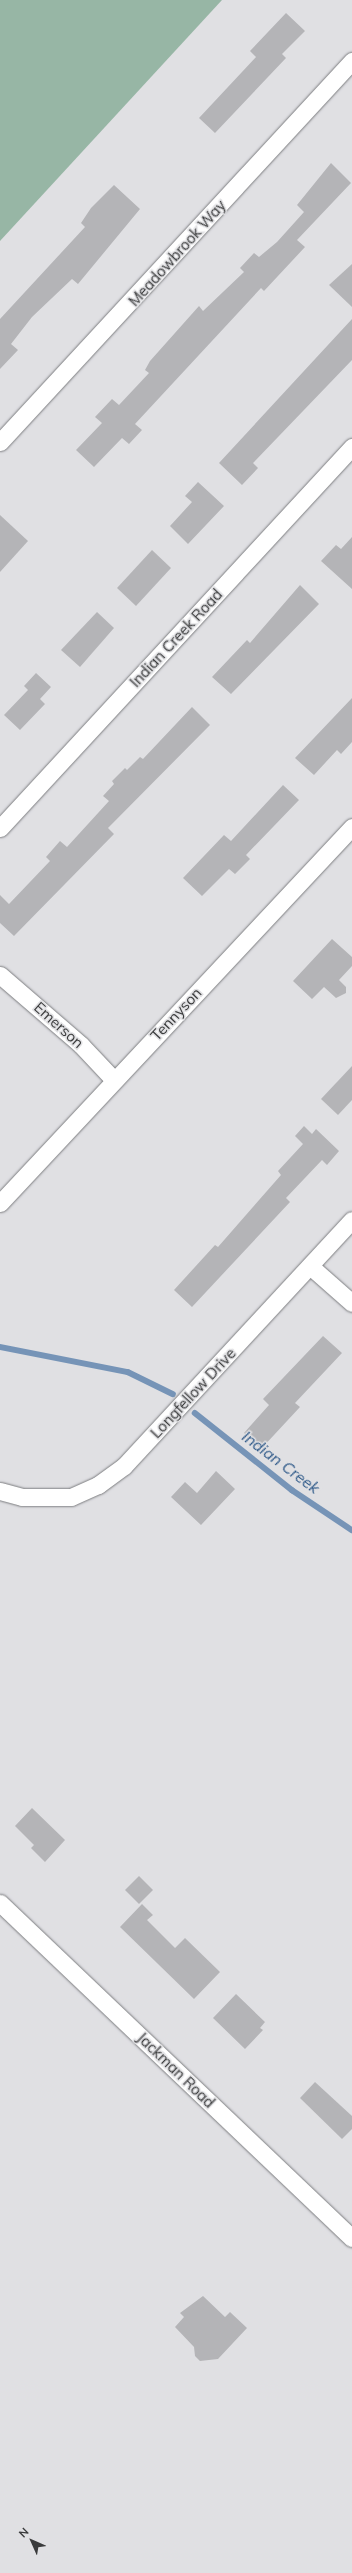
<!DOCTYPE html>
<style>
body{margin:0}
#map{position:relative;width:352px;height:2573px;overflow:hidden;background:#e0e0e3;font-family:Mulish,sans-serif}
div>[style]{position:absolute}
.green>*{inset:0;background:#97b6a5}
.stream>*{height:5.5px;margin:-2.75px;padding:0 2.75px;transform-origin:2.75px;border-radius:2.75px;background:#7694b7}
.building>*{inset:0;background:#b4b4b7}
.roads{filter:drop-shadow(0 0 1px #7c7d80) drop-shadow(0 0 1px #7c7d80)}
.minor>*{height:17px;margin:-8.5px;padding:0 8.5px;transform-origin:8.5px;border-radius:8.5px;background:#fff}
span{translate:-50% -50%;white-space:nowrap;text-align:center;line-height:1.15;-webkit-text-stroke:3px #e0e0e3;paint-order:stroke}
.street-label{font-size:15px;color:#3a3b3c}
.water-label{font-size:16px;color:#2d5888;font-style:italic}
.north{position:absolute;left:12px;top:2521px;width:40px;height:40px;-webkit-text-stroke:3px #e0e0e3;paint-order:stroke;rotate:315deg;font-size:11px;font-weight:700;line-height:16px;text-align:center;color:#3a3b3c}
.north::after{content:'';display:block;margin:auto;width:14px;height:18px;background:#3a3b3c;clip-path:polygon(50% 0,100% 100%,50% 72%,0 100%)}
</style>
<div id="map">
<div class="green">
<div style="clip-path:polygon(0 0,222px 0,0 241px)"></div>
</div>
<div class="stream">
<div style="left:0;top:1347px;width:130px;rotate:11.1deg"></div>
<div style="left:128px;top:1372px;width:50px;rotate:26.1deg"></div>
<div style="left:195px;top:1413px;width:124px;rotate:38.4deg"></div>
<div style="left:292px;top:1490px;width:72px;rotate:33.7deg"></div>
</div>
<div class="building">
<div style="clip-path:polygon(286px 13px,305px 31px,282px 54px,286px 58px,215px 133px,199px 118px,256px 57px,250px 51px)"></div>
<div style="clip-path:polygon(331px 163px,351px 183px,297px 240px,305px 247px,264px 291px,261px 288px,135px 424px,142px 430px,129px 444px,122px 438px,94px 467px,76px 450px,102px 423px,95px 417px,112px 399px,119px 405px,149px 373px,145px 370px,150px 361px,199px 306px,203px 311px,244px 272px,240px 268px,254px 253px,259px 257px,277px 242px,304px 212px,297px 205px)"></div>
<div style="clip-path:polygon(114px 185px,140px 209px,78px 284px,72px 279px,32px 317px,11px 344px,18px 350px,0 369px,0 319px,85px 227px,81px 223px,91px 208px)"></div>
<div style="clip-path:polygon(352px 264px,352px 307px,329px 285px)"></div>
<div style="clip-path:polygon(352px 319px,352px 360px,253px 463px,258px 468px,242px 485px,219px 463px)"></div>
<div style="clip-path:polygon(198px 482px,224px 506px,188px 544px,170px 526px,192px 502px,185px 496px)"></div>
<div style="clip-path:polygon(0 515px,28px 541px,0 572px)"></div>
<div style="clip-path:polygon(352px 537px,352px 589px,321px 561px,336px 545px,341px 549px)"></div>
<div style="clip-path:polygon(152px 550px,171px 568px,136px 606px,117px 588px)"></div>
<div style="clip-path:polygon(300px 585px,319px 604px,231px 694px,212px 677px,247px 640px,250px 643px)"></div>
<div style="clip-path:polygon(97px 612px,114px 628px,80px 667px,61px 650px)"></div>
<div style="clip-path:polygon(36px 673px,51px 687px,40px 699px,45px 704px,20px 730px,4px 715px,28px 690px,24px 686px)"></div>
<div style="clip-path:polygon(352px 698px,352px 742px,341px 754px,337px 750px,314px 775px,295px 758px)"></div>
<div style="clip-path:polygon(192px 707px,210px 725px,108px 828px,114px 834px,14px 936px,0 923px,0 895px,9px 904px,50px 861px,46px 857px,60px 841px,67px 847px,109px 801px,103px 796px,114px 784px,112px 781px,125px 768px,127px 770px,140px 757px,143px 759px)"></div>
<div style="clip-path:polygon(283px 785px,299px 800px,246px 855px,250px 859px,235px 874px,229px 869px,202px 896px,183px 878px,224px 835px,231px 841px)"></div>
<div style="clip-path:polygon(332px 939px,352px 957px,352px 966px,339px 980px,346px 987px,346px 993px,336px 998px,324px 987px,312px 999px,293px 981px)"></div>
<div style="clip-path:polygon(352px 1066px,352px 1100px,338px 1115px,321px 1099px)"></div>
<div style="clip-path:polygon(304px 1126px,312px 1134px,316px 1129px,339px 1151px,327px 1165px,322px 1160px,286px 1198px,290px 1202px,192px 1307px,174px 1290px,215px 1245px,218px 1247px,281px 1175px,278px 1171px,303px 1144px,295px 1136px)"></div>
<div style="clip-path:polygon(323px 1336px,342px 1353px,295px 1403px,300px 1407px,261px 1449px,244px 1433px,269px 1405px,263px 1399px)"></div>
<div style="clip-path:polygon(216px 1471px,235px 1489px,201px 1525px,171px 1497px,185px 1482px,197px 1493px)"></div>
<div style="clip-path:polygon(32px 1808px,65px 1840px,45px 1862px,31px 1848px,34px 1845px,15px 1826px)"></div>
<div style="clip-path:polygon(139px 1876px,153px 1890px,139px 1904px,125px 1890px)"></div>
<div style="clip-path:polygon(142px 1904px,153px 1915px,147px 1920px,175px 1948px,185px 1938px,220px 1972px,194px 1999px,120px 1927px)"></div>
<div style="clip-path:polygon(236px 1994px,265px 2022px,260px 2028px,263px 2030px,245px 2049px,213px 2018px)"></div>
<div style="clip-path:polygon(315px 2082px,352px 2116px,352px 2129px,342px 2139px,300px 2098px)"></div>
<div style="clip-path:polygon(203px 2296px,225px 2317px,230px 2312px,247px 2328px,218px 2359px,200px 2361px,195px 2356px,194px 2347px,175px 2327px,184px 2317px,180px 2313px)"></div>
</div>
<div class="roads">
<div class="minor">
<div style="left:0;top:442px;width:519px;rotate:-47.27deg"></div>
<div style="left:0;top:828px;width:519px;rotate:-47.27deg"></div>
<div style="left:0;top:975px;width:107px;rotate:40.8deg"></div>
<div style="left:81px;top:1045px;width:48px;rotate:46.7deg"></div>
<div style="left:0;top:1203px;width:515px;rotate:-46.89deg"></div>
<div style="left:310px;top:1266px;width:56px;rotate:41.4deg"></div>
<div style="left:0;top:1491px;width:23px;rotate:15deg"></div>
<div style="left:22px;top:1497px;width:49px"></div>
<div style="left:71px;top:1497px;width:30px;rotate:-24deg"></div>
<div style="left:98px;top:1485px;width:32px;rotate:-36deg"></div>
<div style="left:124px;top:1466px;width:335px;rotate:-47.2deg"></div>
<div style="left:0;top:1903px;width:486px;rotate:43.6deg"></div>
</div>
</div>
<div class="street-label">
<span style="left:177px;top:253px;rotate:-48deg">Meadowbrook Way</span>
<span style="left:176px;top:638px;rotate:-47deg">Indian Creek Road</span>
<span style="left:176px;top:1014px;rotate:-47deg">Tennyson</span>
<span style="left:59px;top:1025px;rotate:42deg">Emerson</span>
<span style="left:193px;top:1393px;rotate:-47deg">Longfellow Drive</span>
<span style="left:176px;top:2070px;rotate:44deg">Jackman Road</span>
</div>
<div class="water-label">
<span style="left:281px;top:1462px;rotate:37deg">Indian Creek</span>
</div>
<div class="north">N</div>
</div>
